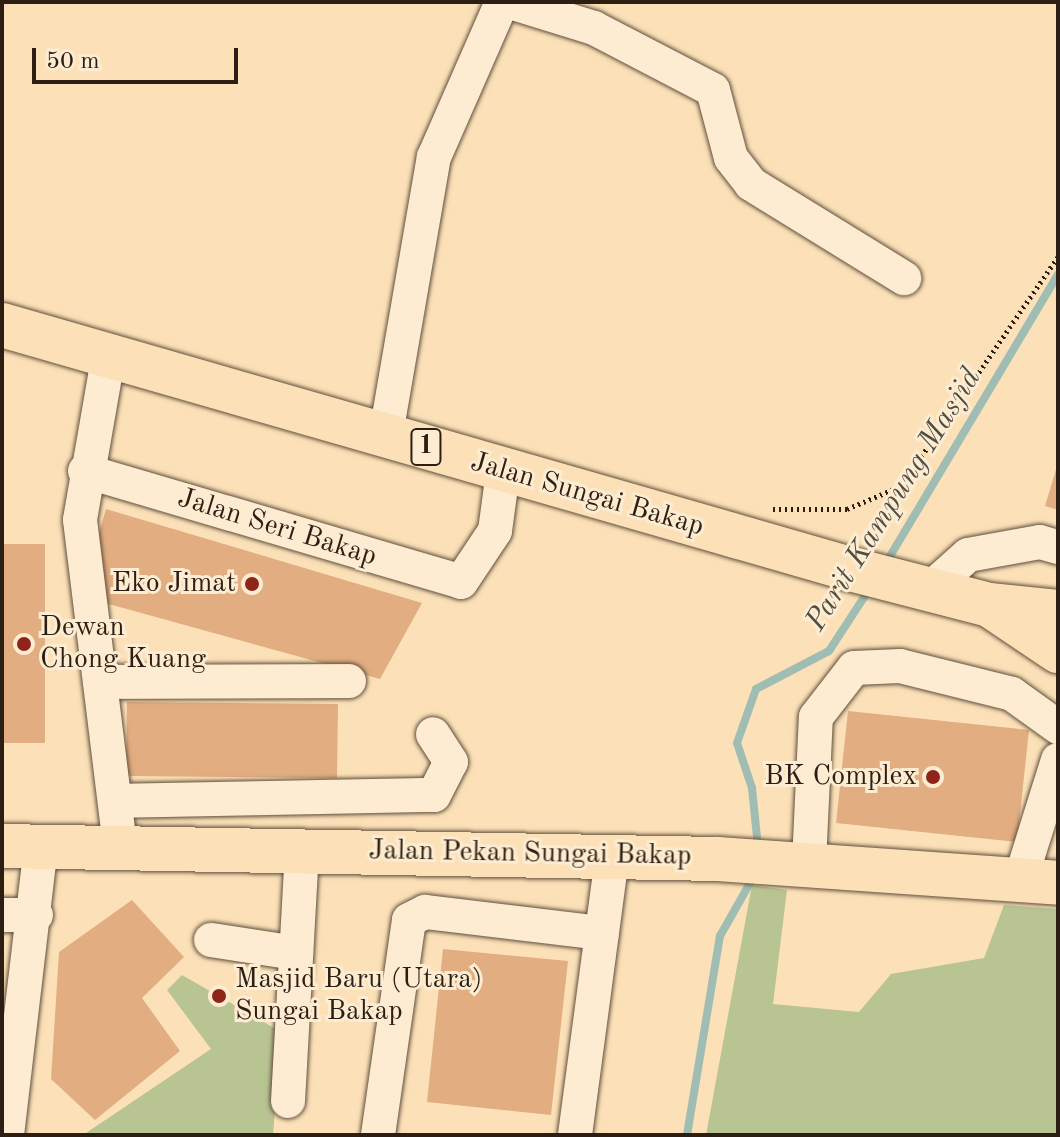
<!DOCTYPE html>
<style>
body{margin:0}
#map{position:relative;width:1060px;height:1137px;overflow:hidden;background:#fce1b8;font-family:"Old Standard TT",serif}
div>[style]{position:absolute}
.green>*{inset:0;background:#b9c493}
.stream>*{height:8px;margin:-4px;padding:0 4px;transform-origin:4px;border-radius:4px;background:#9fbdb2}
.building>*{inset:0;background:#e2ad81}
.path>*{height:5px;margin-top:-2.5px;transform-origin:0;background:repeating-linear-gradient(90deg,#2c1e12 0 2px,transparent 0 6px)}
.roads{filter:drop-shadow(0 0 2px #604f3c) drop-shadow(0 0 2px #604f3c)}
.minor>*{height:34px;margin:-17px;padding:0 17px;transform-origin:17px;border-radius:17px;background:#fdecd1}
.major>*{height:44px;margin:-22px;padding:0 22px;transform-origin:22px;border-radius:22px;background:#fce1b8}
.highway>*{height:44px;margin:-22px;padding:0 22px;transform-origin:22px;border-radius:22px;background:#fce1b8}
.dots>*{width:22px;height:22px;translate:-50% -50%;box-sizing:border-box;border:4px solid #fdecd1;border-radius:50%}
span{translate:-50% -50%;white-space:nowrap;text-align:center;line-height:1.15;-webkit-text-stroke:6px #fdecd1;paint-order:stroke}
.shield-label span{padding:2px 6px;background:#fdecd1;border:2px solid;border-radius:6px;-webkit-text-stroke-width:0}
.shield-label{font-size:26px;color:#2c1e12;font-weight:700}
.street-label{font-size:28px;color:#2c1e12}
.poi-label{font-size:28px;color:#2c1e12}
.right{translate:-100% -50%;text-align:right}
.left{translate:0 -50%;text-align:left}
.water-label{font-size:30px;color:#4e4e42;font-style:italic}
.frame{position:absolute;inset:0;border:4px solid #2c1e12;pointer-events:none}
.scale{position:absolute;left:32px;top:48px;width:206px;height:36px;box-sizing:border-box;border:4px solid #2c1e12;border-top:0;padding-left:10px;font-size:24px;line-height:28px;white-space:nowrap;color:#2c1e12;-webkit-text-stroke:6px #fdecd1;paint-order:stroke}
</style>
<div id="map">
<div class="green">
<div style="clip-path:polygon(752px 885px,787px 890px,773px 1004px,859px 1012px,891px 974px,984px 958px,1004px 905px,1058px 909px,1058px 1135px,706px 1135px)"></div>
<div style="clip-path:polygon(182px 975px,281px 1032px,273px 1135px,83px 1135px,211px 1049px,167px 990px)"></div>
</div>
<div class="stream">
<div style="left:886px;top:563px;width:336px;rotate:-59.2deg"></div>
<div style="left:758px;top:847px;width:59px;rotate:-95.8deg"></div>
<div style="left:752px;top:788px;width:47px;rotate:-108.4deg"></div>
<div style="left:737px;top:743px;width:57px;rotate:-70.6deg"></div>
<div style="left:756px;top:689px;width:82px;rotate:-27.5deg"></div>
<div style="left:829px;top:651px;width:75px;rotate:-56.9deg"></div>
<div style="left:687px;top:1135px;width:202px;rotate:-80.6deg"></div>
<div style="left:720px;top:936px;width:69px;rotate:-60.5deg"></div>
</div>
<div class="building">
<div style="clip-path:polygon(1057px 466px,1058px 466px,1058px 510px,1045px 506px)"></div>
<div style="clip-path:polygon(106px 509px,422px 603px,380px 679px,98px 601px,90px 564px)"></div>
<div style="clip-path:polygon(2px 544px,45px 544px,45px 743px,2px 743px)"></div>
<div style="clip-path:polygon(127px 702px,338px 704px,337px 778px,126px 776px)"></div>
<div style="clip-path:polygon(848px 711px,1029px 730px,1017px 842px,836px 823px)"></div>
<div style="clip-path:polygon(132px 900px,184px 957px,142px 998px,180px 1051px,95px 1120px,51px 1079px,59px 952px)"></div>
<div style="clip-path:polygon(443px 949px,568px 961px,551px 1115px,427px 1102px)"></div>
</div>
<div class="path">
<div style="left:773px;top:509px;width:74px"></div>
<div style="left:847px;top:509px;width:59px;rotate:-23.1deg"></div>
<div style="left:901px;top:486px;width:278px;rotate:-55.6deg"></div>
</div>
<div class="roads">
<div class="minor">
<div style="left:510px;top:2px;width:88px;rotate:17.2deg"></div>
<div style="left:594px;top:28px;width:134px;rotate:27.5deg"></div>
<div style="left:713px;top:90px;width:70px;rotate:75.2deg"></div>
<div style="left:731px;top:158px;width:33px;rotate:52deg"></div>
<div style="left:751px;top:184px;width:180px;rotate:31.6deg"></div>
<div style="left:108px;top:359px;width:163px;rotate:99.9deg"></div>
<div style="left:80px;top:520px;width:327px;rotate:83deg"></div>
<div style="left:386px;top:434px;width:281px;rotate:-80.2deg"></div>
<div style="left:434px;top:157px;width:169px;rotate:-66.3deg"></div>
<div style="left:85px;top:471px;width:392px;rotate:16.4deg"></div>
<div style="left:461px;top:582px;width:61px;rotate:-56.3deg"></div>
<div style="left:495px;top:531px;width:60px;rotate:-82.3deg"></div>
<div style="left:930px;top:589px;width:51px;rotate:-41.8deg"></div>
<div style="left:968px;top:555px;width:73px;rotate:-10.2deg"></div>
<div style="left:1040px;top:542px;width:19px;rotate:16deg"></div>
<div style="left:100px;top:682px;width:249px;rotate:-0.2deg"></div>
<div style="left:115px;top:801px;width:319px;rotate:-1.1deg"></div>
<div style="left:434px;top:795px;width:37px;rotate:-63deg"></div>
<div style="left:451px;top:762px;width:33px;rotate:-123deg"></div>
<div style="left:809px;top:863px;width:146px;rotate:-87.3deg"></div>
<div style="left:816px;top:717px;width:62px;rotate:-52.2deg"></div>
<div style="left:854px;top:668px;width:46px;rotate:-2.5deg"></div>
<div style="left:900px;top:666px;width:115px;rotate:14deg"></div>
<div style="left:1012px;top:694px;width:57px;rotate:35.7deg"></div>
<div style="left:1020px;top:881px;width:127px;rotate:-72.6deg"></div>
<div style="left:2px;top:915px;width:34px"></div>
<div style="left:211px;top:940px;width:86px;rotate:8.7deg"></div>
<div style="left:288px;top:1101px;width:252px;rotate:-86.8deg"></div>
<div style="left:7px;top:1135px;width:291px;rotate:-83.3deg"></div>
<div style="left:378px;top:1135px;width:217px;rotate:-81.8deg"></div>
<div style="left:409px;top:920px;width:18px;rotate:-27deg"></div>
<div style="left:425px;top:912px;width:178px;rotate:6.8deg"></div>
<div style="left:575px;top:1135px;width:281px;rotate:-82.4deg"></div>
</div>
<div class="major">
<div style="left:2px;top:846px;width:716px;rotate:1.04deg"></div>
<div style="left:718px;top:859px;width:341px;rotate:4deg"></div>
</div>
<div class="highway">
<div style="left:2px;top:325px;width:882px;rotate:16.05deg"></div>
<div style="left:850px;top:569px;width:144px;rotate:14.5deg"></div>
<div style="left:989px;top:605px;width:69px;rotate:5.8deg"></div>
<div style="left:991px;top:606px;width:81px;rotate:33.9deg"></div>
</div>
</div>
<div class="dots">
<div style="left:252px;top:584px;background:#8f2418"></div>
<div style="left:24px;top:644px;background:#8f2418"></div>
<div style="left:933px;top:777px;background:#8f2418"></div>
<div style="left:219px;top:996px;background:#8f2418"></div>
</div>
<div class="shield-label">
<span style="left:426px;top:447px">1</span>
</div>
<div class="street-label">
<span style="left:587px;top:495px;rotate:16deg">Jalan Sungai Bakap</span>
<span style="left:277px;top:528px;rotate:17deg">Jalan Seri Bakap</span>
<span style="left:530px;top:854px;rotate:1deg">Jalan Pekan Sungai Bakap</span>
</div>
<div class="poi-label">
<span class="right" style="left:236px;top:584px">Eko Jimat</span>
<span class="left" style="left:40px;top:644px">Dewan<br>Chong Kuang</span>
<span class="right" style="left:917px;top:777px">BK Complex</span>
<span class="left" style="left:235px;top:996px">Masjid Baru (Utara)<br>Sungai Bakap</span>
</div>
<div class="water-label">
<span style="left:894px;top:500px;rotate:-58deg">Parit Kampung Masjid</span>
</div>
<div class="frame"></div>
<div class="scale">50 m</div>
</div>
